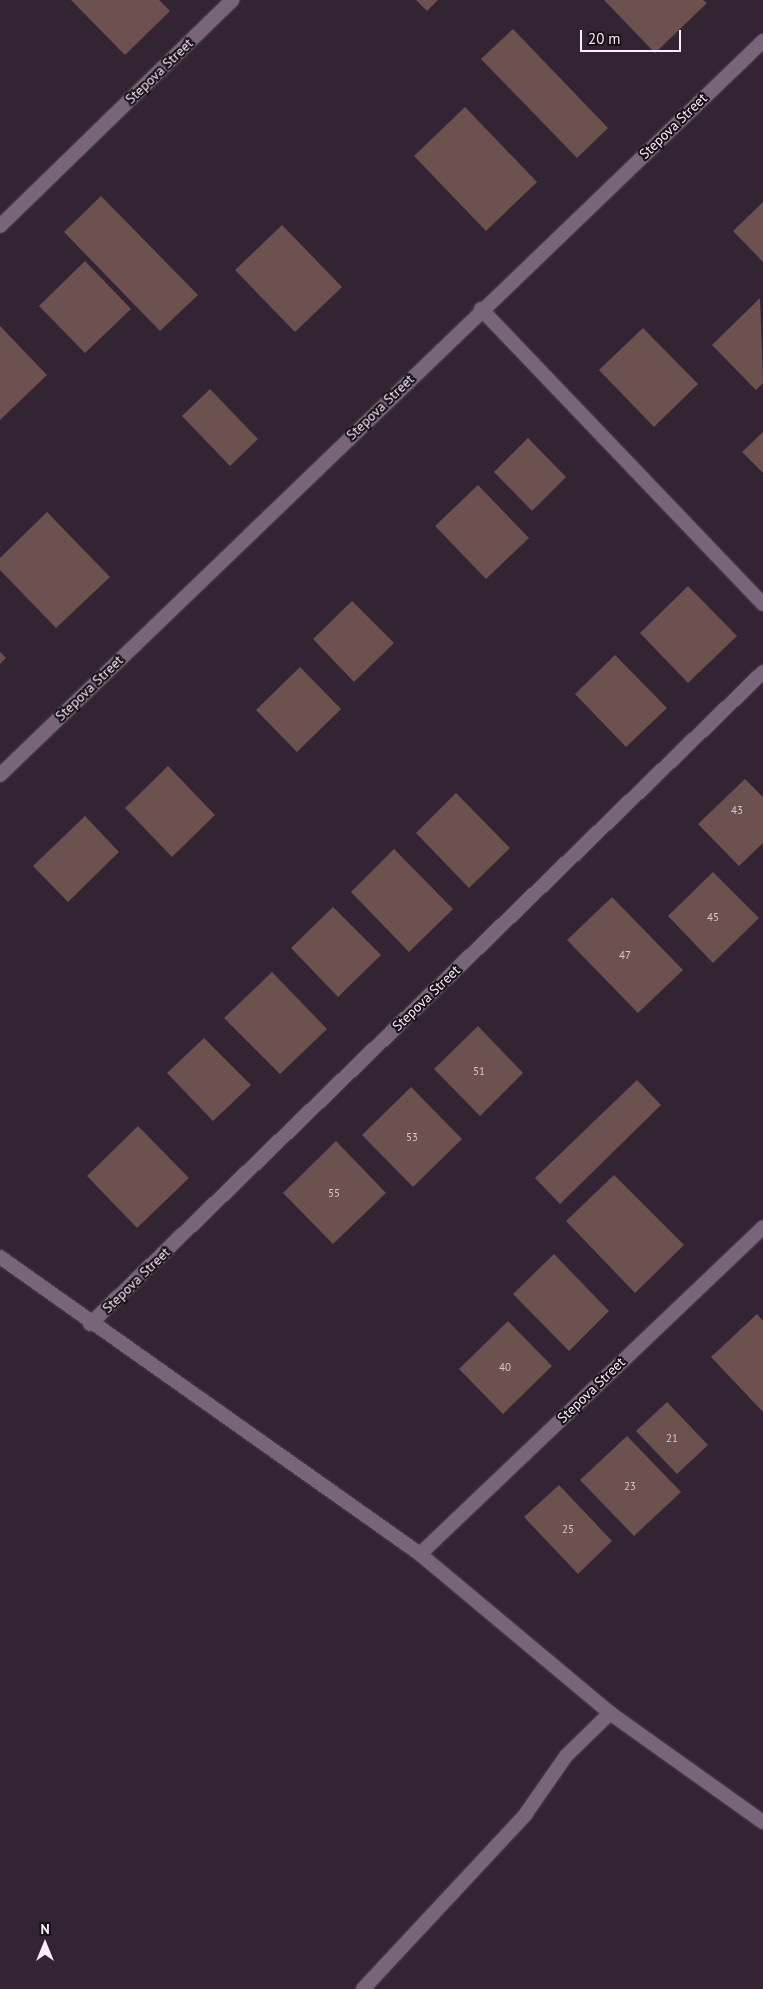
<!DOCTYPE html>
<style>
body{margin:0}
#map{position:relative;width:763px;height:1989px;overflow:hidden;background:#332434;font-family:"PT Sans",sans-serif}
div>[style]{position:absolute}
.building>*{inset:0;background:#6c514e}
.roads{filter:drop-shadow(0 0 1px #4f4350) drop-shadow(0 0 1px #4f4350)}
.service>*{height:14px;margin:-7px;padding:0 7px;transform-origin:7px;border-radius:7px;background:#786678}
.minor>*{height:14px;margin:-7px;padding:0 7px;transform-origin:7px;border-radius:7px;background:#786678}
span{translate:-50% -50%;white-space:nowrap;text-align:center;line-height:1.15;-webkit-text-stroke:4px #171017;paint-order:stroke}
.number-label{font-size:11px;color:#d5c6ce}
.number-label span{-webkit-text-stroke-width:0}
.street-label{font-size:14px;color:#f8edf8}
.north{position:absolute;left:20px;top:1919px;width:50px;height:50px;-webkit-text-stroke:4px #171017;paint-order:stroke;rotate:0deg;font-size:14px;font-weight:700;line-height:20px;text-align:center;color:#f8edf8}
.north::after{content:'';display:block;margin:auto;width:18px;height:22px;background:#f8edf8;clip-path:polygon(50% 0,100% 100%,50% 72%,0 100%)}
.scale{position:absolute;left:580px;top:30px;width:101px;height:22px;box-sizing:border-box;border:2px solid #f8edf8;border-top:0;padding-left:6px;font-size:15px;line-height:18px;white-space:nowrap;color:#f8edf8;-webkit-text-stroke:4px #171017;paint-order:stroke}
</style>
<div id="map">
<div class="building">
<div style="clip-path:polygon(71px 0,159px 0,170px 11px,125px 55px)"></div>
<div style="clip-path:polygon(416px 0,438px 0,427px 11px)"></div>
<div style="clip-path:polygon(604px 0,703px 0,707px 3px,655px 53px)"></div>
<div style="clip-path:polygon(513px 29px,608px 128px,577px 158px,481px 59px)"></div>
<div style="clip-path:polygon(465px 107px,537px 182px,486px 231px,414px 156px)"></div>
<div style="clip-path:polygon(101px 196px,198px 295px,160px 331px,64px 232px)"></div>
<div style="clip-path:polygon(763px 202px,763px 262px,733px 231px)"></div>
<div style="clip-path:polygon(282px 225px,342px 287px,295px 332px,235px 270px)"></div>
<div style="clip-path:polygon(85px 261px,131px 309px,85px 353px,39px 306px)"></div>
<div style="clip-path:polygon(760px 298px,763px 383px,756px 390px,712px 345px)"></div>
<div style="clip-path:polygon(0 326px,47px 375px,0 420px)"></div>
<div style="clip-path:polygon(643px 328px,698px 384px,654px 427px,599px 370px)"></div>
<div style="clip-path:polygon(210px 389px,258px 439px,230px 466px,182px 416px)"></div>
<div style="clip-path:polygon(763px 432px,763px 473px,742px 452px)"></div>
<div style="clip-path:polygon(528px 438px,566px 477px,532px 511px,494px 472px)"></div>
<div style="clip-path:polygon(478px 485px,529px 538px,486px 579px,435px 526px)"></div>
<div style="clip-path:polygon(47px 512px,110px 577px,56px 628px,0 570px,0 558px)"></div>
<div style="clip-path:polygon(688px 586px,737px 636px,688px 683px,640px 633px)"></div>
<div style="clip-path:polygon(352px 601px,394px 643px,354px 682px,313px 639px)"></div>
<div style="clip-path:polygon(0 652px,6px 658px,0 664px)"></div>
<div style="clip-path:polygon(615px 655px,667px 708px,626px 747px,575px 694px)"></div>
<div style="clip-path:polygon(300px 667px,341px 709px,297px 752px,256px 710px)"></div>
<div style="clip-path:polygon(168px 766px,215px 815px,172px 857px,125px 808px)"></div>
<div style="clip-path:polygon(745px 779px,763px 797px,763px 843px,739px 866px,698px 824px)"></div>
<div style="clip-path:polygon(456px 793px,510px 848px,469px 888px,416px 833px)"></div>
<div style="clip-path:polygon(85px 816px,119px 852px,68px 902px,33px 866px)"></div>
<div style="clip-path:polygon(394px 849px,453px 909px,409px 952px,351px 892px)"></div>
<div style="clip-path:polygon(713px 872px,759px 918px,713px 963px,668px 916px)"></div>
<div style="clip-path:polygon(612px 897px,683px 970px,638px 1013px,567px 940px)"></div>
<div style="clip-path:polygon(333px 907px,381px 955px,338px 997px,291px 948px)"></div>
<div style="clip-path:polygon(272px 972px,327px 1029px,280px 1074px,224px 1018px)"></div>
<div style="clip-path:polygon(478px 1026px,523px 1073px,480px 1116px,434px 1069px)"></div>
<div style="clip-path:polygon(204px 1038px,251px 1085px,213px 1121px,167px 1073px)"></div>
<div style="clip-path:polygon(637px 1080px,661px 1105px,560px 1204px,535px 1178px)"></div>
<div style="clip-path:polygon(411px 1087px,462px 1139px,413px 1187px,362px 1135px)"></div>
<div style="clip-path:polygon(138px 1126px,189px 1178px,137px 1228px,87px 1176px)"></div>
<div style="clip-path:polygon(336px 1141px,386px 1193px,333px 1244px,283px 1193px)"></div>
<div style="clip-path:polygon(614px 1175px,684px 1245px,635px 1293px,566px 1221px)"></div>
<div style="clip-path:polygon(554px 1254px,609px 1311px,569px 1351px,513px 1294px)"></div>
<div style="clip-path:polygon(757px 1314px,763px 1321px,763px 1412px,711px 1357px)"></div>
<div style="clip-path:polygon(508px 1321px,552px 1366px,503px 1414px,459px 1369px)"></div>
<div style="clip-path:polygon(667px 1402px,708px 1445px,677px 1474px,636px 1431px)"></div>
<div style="clip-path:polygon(627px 1436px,681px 1492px,634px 1536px,580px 1480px)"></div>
<div style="clip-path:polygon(559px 1485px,612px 1541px,578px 1574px,524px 1517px)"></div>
</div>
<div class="roads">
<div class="service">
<div style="left:481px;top:309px;width:408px;rotate:46.3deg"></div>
<div style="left:363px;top:1989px;width:238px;rotate:-47deg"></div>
<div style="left:525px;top:1815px;width:72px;rotate:-55.2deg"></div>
<div style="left:566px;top:1756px;width:62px;rotate:-44.3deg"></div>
</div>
<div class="minor">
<div style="left:0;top:226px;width:324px;rotate:-44.2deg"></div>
<div style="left:0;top:775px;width:1059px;rotate:-43.89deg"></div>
<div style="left:0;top:1257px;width:514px;rotate:35.27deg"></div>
<div style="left:420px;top:1554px;width:248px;rotate:39.9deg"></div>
<div style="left:610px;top:1713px;width:188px;rotate:35.5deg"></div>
<div style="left:90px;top:1324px;width:937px;rotate:-44.09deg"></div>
<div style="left:420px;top:1554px;width:474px;rotate:-43.6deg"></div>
</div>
</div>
<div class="number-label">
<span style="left:737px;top:810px">43</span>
<span style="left:713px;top:917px">45</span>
<span style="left:625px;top:955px">47</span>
<span style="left:479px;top:1071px">51</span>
<span style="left:412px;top:1137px">53</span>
<span style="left:334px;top:1193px">55</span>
<span style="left:505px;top:1367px">40</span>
<span style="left:672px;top:1438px">21</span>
<span style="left:630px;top:1486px">23</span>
<span style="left:568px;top:1529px">25</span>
</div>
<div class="street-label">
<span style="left:159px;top:71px;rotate:-44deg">Stepova Street</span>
<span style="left:673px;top:126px;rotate:-44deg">Stepova Street</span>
<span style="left:380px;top:407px;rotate:-44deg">Stepova Street</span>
<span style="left:89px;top:688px;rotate:-44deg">Stepova Street</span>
<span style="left:426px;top:998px;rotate:-44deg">Stepova Street</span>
<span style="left:136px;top:1280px;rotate:-44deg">Stepova Street</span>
<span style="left:591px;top:1390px;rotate:-44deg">Stepova Street</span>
</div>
<div class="north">N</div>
<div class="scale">20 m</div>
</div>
